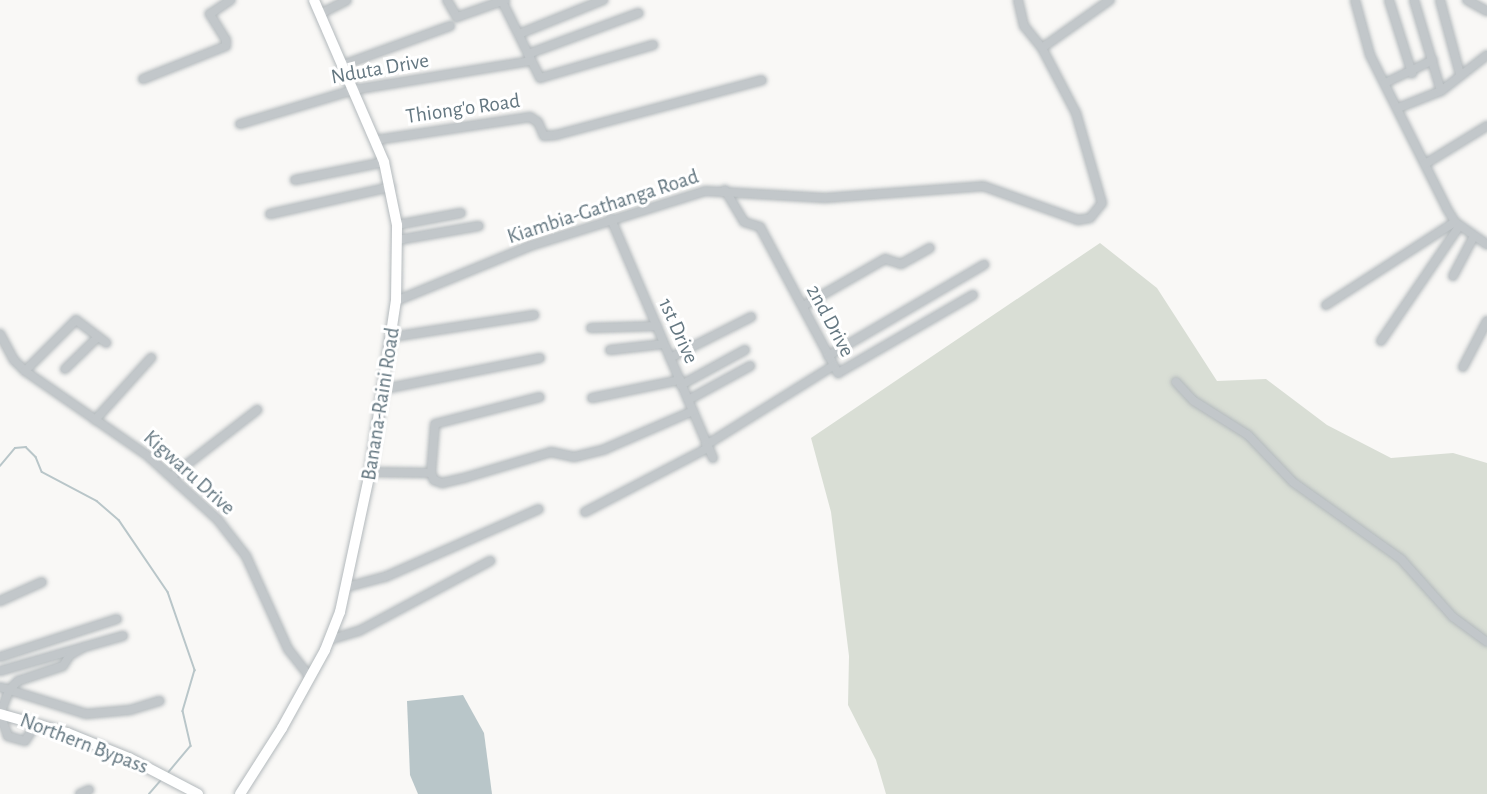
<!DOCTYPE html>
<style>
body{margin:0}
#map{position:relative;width:1487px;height:794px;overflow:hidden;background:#f9f8f6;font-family:"Alegreya Sans",sans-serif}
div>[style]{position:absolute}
.green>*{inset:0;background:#d9ded5}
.water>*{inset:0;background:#b9c6c9}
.stream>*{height:1.5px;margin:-0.75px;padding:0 0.75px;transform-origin:0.75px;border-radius:0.75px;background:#b9c6c9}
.roads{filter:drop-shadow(0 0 2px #b3b9bc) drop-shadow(0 0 2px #b3b9bc)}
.minor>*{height:8px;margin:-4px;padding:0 4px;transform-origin:4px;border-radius:4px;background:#c2c7ca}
.major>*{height:10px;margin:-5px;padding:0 5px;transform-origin:5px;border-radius:5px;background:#fff}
span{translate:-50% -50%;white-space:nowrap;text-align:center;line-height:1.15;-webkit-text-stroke:6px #fff;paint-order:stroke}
.street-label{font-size:21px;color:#647781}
</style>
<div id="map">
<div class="green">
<div style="clip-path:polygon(1100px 243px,1157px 288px,1217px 381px,1266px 379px,1327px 425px,1391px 458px,1453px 453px,1487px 463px,1487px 794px,886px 794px,876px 760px,848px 705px,849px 656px,831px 512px,811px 438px)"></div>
</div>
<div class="water">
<div style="clip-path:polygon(463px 695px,484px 733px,492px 794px,418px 794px,410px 775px,407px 701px)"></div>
</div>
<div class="stream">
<div style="left:0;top:466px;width:23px;rotate:-50deg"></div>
<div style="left:15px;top:448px;width:11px;rotate:-5deg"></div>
<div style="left:26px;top:447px;width:14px;rotate:45deg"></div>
<div style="left:36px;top:457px;width:16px;rotate:68deg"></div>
<div style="left:42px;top:472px;width:62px;rotate:27.8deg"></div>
<div style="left:97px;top:501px;width:29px;rotate:41deg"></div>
<div style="left:119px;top:520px;width:87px;rotate:55.8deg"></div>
<div style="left:168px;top:592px;width:83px;rotate:70.9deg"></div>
<div style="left:195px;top:670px;width:43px;rotate:106.3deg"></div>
<div style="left:183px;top:711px;width:36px;rotate:77deg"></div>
<div style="left:191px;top:746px;width:34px;rotate:130deg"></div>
<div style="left:149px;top:794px;width:18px;rotate:-49deg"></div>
</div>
<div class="roads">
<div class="minor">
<div style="left:447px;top:0;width:20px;rotate:60deg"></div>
<div style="left:457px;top:17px;width:51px;rotate:-19.5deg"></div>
<div style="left:1355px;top:0;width:57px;rotate:74.7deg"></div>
<div style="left:1370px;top:55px;width:172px;rotate:63.4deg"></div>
<div style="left:1447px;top:209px;width:15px;rotate:58deg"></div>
<div style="left:1455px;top:222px;width:39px;rotate:35deg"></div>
<div style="left:1389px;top:0;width:77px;rotate:72.5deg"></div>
<div style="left:1414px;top:0;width:95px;rotate:73.5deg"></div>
<div style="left:1440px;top:0;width:77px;rotate:74.9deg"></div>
<div style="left:1467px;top:0;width:23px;rotate:29deg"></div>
<div style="left:502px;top:1px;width:86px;rotate:63.7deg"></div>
<div style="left:540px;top:78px;width:118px;rotate:-16.3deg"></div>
<div style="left:320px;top:14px;width:30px;rotate:-27deg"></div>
<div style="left:519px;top:34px;width:91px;rotate:-22deg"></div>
<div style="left:1042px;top:48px;width:83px;rotate:-35.2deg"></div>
<div style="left:528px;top:54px;width:118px;rotate:-20.3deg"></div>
<div style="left:343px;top:65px;width:114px;rotate:-20deg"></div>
<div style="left:143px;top:79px;width:89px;rotate:-21.7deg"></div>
<div style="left:226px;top:46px;width:6px;rotate:-90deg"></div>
<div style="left:226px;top:40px;width:31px;rotate:-122deg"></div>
<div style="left:210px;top:14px;width:25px;rotate:-34deg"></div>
<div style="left:1385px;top:83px;width:53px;rotate:-25.6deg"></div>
<div style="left:1398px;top:108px;width:46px;rotate:-21.6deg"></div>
<div style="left:1441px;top:91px;width:58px;rotate:-38deg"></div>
<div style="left:240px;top:124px;width:118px;rotate:-16.7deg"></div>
<div style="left:353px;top:90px;width:179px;rotate:-9.3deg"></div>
<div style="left:376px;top:140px;width:156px;rotate:-8.5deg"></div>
<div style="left:530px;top:117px;width:9px;rotate:32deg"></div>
<div style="left:538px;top:122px;width:15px;rotate:67deg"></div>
<div style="left:544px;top:136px;width:12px;rotate:-5deg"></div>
<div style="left:556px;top:135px;width:213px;rotate:-14.9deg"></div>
<div style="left:1425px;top:164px;width:73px;rotate:-31.5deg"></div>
<div style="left:295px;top:180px;width:91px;rotate:-11.4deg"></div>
<div style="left:725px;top:190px;width:37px;rotate:59deg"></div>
<div style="left:744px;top:222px;width:17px;rotate:17deg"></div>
<div style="left:760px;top:227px;width:166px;rotate:61.9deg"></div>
<div style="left:838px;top:373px;width:156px;rotate:-30deg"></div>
<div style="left:270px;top:214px;width:124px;rotate:-12.6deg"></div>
<div style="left:611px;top:219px;width:260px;rotate:66.9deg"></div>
<div style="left:397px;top:225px;width:65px;rotate:-10.6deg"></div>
<div style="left:398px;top:240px;width:82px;rotate:-9.8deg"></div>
<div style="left:1453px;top:276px;width:45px;rotate:-62.3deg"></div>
<div style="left:396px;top:301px;width:145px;rotate:-22.3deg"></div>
<div style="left:530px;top:246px;width:183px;rotate:-17.4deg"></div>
<div style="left:705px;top:191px;width:120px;rotate:3.3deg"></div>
<div style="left:825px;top:198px;width:158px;rotate:-4.3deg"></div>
<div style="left:983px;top:186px;width:101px;rotate:19.7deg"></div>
<div style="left:1078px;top:220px;width:12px;rotate:-9deg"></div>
<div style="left:1090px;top:218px;width:19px;rotate:-51deg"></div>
<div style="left:1102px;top:203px;width:94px;rotate:-106.1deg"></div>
<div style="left:1076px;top:113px;width:73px;rotate:-117.6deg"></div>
<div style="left:1042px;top:48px;width:28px;rotate:-129deg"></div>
<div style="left:1024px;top:26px;width:27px;rotate:-103deg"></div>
<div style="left:1326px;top:305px;width:153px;rotate:-32.8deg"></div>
<div style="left:803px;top:306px;width:95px;rotate:-29.8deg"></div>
<div style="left:885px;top:259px;width:17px;rotate:17deg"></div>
<div style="left:901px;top:264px;width:33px;rotate:-29deg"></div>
<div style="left:591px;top:328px;width:66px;rotate:-1.7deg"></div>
<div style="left:0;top:334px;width:30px;rotate:62deg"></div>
<div style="left:14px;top:360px;width:16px;rotate:45deg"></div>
<div style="left:25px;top:371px;width:150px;rotate:34.6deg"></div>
<div style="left:148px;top:456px;width:95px;rotate:42.4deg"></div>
<div style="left:218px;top:520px;width:46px;rotate:52.1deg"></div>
<div style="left:246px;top:556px;width:102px;rotate:65.7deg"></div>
<div style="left:288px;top:649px;width:36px;rotate:52deg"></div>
<div style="left:392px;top:337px;width:144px;rotate:-8.8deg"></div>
<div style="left:1381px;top:341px;width:140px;rotate:-55.7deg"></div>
<div style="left:610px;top:350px;width:54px;rotate:-6.3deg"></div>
<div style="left:828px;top:356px;width:181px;rotate:-30.3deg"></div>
<div style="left:670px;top:358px;width:91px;rotate:-26.8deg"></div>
<div style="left:1463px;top:367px;width:52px;rotate:-62.4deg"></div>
<div style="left:65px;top:369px;width:46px;rotate:-44.1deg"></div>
<div style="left:25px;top:371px;width:72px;rotate:-45deg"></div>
<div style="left:76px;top:320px;width:38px;rotate:37deg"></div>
<div style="left:1176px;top:382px;width:26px;rotate:47deg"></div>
<div style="left:1194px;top:401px;width:64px;rotate:32.2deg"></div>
<div style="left:1248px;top:435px;width:65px;rotate:46.2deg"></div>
<div style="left:1293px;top:482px;width:133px;rotate:35.5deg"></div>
<div style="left:1401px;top:559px;width:78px;rotate:48.1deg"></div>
<div style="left:1453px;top:617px;width:42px;rotate:36.3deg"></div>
<div style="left:681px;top:385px;width:73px;rotate:-28.7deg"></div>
<div style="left:384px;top:389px;width:159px;rotate:-11.2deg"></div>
<div style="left:592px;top:398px;width:90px;rotate:-11.6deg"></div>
<div style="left:688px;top:400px;width:71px;rotate:-28.7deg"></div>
<div style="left:95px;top:420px;width:84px;rotate:-47.9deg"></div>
<div style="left:706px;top:445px;width:150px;rotate:-31.9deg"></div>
<div style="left:370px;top:472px;width:61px;rotate:0.9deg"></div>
<div style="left:431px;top:473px;width:8px;rotate:67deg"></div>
<div style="left:434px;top:480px;width:9px;rotate:21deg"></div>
<div style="left:442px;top:483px;width:23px;rotate:-13deg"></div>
<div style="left:464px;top:478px;width:91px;rotate:-16.6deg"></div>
<div style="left:551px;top:452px;width:24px;rotate:12deg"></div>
<div style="left:574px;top:457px;width:32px;rotate:-14deg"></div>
<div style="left:605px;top:449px;width:96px;rotate:-23.4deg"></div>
<div style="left:431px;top:473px;width:49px;rotate:-85.3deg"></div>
<div style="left:435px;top:424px;width:108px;rotate:-14.4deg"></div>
<div style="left:172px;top:476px;width:108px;rotate:-37.8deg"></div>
<div style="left:585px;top:512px;width:139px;rotate:-27.5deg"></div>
<div style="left:347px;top:587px;width:39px;rotate:-15deg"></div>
<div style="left:385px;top:577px;width:168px;rotate:-23.8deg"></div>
<div style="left:0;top:601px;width:46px;rotate:-24.3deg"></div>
<div style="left:329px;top:640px;width:31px;rotate:-17deg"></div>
<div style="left:359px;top:631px;width:149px;rotate:-28.1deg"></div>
<div style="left:0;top:657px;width:123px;rotate:-18deg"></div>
<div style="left:0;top:671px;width:128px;rotate:-15.9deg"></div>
<div style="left:0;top:687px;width:90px;rotate:17.4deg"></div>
<div style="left:86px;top:714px;width:44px;rotate:-5.2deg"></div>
<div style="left:130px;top:710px;width:31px;rotate:-17deg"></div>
<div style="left:36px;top:724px;width:20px;rotate:123deg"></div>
<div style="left:25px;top:741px;width:18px;rotate:-164deg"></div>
<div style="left:8px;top:736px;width:23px;rotate:-110deg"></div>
<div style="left:0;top:714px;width:26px;rotate:-69deg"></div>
<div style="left:9px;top:690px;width:13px;rotate:-45deg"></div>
<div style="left:18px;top:681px;width:47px;rotate:-18.4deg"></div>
<div style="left:63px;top:666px;width:13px;rotate:-58deg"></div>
<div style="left:70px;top:655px;width:16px;rotate:-30deg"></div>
<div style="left:80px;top:794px;width:10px;rotate:-24deg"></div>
</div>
<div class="major">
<div style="left:0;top:714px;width:70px;rotate:15.8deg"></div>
<div style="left:67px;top:733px;width:67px;rotate:22deg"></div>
<div style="left:129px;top:758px;width:78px;rotate:27.6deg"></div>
<div style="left:240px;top:794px;width:78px;rotate:-57.5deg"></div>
<div style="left:282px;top:728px;width:89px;rotate:-61.1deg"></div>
<div style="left:325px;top:650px;width:41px;rotate:-68.5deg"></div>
<div style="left:340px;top:612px;width:143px;rotate:-77.9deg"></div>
<div style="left:370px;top:472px;width:173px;rotate:-81.4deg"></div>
<div style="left:396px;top:301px;width:76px;rotate:-89.2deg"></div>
<div style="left:397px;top:225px;width:64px;rotate:-101.7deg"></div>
<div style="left:384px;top:162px;width:176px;rotate:-113.4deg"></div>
</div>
</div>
<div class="street-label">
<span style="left:380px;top:69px;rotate:-10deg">Nduta Drive</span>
<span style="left:463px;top:109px;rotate:-8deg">Thiong'o Road</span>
<span style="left:603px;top:207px;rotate:-18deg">Kiambia-Gathanga Road</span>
<span style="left:830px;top:321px;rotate:62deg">2nd Drive</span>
<span style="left:678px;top:331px;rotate:66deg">1st Drive</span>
<span style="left:381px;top:404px;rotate:-81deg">Banana-Raini Road</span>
<span style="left:189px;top:473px;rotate:42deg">Kigwaru Drive</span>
<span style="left:84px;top:744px;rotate:21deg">Northern Bypass</span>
</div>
</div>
